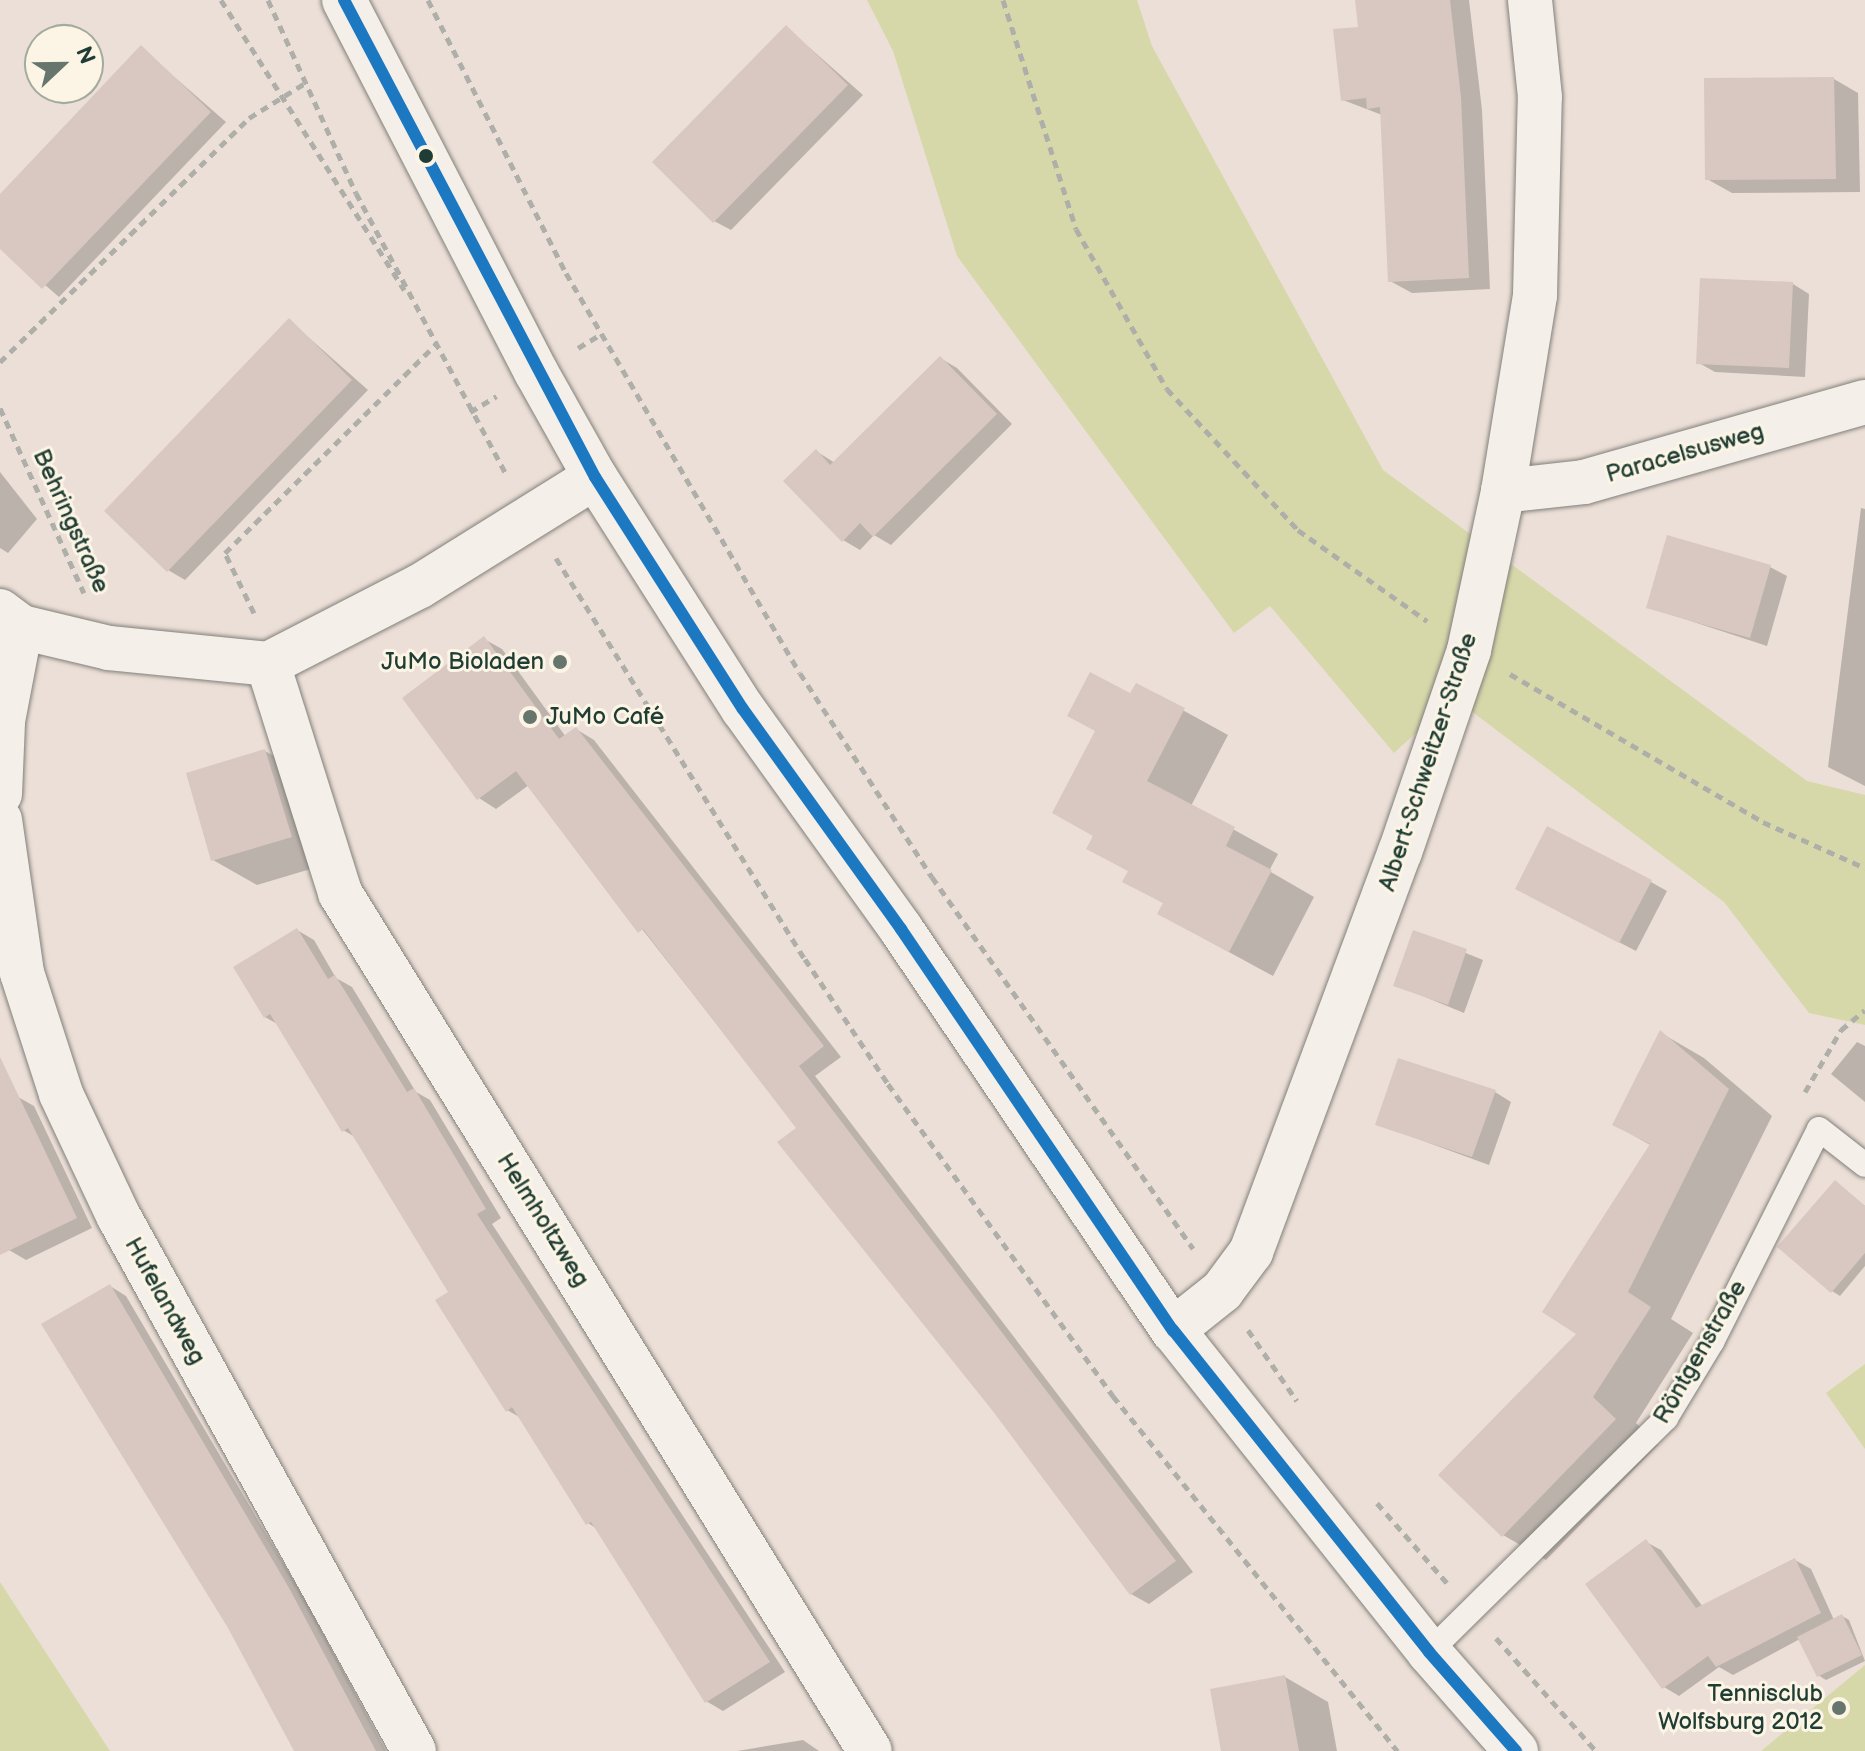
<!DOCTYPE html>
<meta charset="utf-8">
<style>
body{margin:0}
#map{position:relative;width:1865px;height:1751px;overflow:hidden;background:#ecdfd7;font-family:"Balsamiq Sans",sans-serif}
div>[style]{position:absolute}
.green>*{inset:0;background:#d7d8aa}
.shadow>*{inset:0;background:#0003}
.building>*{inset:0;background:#d9c8c2}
.path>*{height:5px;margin-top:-2.5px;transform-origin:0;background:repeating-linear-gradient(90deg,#afafaa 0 8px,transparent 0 14px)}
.roads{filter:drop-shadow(0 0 2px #81807b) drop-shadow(0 0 2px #81807b)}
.service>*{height:24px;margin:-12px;padding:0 12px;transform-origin:12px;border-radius:12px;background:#f4efe9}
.minor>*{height:44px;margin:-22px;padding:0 22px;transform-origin:22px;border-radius:22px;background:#f4efe9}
.tertiary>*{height:44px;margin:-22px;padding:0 22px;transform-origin:22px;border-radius:22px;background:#f4efe9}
.bus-1>*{height:12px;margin:-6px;padding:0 6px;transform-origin:6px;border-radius:6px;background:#1c78c0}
.dots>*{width:22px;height:22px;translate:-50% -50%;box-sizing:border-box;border:4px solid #fcf5e5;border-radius:50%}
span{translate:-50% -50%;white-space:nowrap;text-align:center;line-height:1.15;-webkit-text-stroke:6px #fcf5e5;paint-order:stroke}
.street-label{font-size:24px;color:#1f3d34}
.poi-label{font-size:24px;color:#1f3d34}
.right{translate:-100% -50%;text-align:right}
.left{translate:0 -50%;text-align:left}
.north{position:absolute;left:24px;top:24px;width:80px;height:80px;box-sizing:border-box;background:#fcf5e5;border:2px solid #a4ab9e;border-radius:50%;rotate:68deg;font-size:22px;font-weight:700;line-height:32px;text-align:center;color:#1f3d34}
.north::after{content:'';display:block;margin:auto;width:28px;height:36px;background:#67766d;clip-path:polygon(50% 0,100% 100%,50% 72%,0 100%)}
</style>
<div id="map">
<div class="green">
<div style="clip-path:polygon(867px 0,1137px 0,1152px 46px,1383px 470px,1807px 781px,1865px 795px,1865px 1025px,1809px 1013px,1724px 902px,1454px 698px,1394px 753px,1270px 606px,1234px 633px,957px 256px,893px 51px)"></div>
<div style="clip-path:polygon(1865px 1364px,1865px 1449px,1826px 1393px)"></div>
<div style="clip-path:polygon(0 1582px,110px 1751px,0 1751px)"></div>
<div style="clip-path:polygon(1865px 1665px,1865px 1751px,1761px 1751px)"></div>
</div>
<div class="shadow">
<div style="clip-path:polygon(1357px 0,1469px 0,1482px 110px,1490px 289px,1412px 293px,1390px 281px,1382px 115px,1343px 100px,1360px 29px)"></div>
<div style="clip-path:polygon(786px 27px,863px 95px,731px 230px,714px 221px)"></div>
<div style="clip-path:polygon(141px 48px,226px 122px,59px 297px,0 246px,0 197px)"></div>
<div style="clip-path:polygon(1834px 79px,1858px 93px,1860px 192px,1732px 193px,1707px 179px)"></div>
<div style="clip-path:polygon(1793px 284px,1809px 294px,1805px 377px,1715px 372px,1699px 363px)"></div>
<div style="clip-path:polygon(290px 321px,368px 390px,185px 580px,168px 570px)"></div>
<div style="clip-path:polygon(940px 358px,957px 368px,1012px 424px,891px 545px,874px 535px,860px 550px,843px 540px,816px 451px,835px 463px)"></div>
<div style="clip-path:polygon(0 472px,37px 519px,8px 553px,0 548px)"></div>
<div style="clip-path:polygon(1861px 508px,1865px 509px,1865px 786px,1828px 767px)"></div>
<div style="clip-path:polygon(1770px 567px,1787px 576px,1767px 646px,1648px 607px)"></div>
<div style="clip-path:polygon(484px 639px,502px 649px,566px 737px,576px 729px,594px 740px,841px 1057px,815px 1076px,1193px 1572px,1149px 1604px,1131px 1594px,799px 1129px,529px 785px,496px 809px,479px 798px)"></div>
<div style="clip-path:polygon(1137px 685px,1228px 735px,1191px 806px,1278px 854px,1269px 871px,1314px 897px,1273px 976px,1203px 938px,1165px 904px,1125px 881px,1130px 872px,1089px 849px)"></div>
<div style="clip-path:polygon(265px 751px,309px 776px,334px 862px,257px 885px,213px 860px)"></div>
<div style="clip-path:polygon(1651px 882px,1667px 891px,1636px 951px,1534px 898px)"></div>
<div style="clip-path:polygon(297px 930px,314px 940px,336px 978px,352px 987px,416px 1092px,430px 1100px,501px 1218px,492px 1224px,785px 1672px,723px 1711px,706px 1701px,599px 1530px,588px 1523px,521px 1418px,507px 1410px,450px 1293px,357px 1138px,343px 1130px,279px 1025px,265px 1017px)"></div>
<div style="clip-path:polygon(1414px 932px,1483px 960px,1464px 1013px,1396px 985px)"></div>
<div style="clip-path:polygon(1661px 1033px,1704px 1058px,1772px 1116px,1671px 1319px,1693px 1333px,1636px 1423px,1658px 1445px,1546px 1560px,1503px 1535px,1652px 1146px,1615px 1125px)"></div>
<div style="clip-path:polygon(1857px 1042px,1865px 1046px,1865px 1102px,1831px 1074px)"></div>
<div style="clip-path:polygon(1495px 1092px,1511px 1102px,1489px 1165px,1377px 1124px)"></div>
<div style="clip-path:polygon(18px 1097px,34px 1106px,92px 1228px,26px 1260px,9px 1250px,0 1231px,0 1105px)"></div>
<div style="clip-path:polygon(1835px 1182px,1865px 1206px,1865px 1266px,1840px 1296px,1832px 1291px)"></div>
<div style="clip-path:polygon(110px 1286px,126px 1296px,305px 1600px,386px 1751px,296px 1751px,230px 1627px)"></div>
<div style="clip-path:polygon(1646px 1542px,1661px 1550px,1703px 1607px,1795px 1560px,1811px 1569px,1834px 1620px,1842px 1616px,1849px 1620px,1865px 1661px,1826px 1680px,1818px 1675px,1800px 1639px,1733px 1675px,1719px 1667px,1679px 1696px,1664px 1687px)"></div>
<div style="clip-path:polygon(1285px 1677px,1328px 1702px,1337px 1751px,1223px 1751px)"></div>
<div style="clip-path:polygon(803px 1740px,819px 1751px,737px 1751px)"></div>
</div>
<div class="building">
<div style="clip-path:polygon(1355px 0,1450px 0,1461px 97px,1469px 278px,1388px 282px,1380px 107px,1367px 109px,1366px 98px,1341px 101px,1333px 29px,1358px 27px)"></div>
<div style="clip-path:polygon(786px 25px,848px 85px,713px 223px,652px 162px)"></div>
<div style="clip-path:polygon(141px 45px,211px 112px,42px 289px,0 249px,0 194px)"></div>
<div style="clip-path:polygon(1834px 77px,1836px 179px,1705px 180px,1704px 78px)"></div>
<div style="clip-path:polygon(1700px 278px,1793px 282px,1789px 368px,1696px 364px)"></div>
<div style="clip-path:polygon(289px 318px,352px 380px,167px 572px,104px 511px)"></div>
<div style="clip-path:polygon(940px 356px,997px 414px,873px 537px,860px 523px,842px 542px,783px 481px,816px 449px,830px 465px)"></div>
<div style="clip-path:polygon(1667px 535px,1771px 565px,1750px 638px,1646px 608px)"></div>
<div style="clip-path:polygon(484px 636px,559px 739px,576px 727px,824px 1046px,799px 1066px,1176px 1561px,1130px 1595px,992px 1410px,777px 1142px,796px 1128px,643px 929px,638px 933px,516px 771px,477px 800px,402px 698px)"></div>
<div style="clip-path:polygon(1090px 672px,1130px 693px,1136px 683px,1185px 708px,1147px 781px,1235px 827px,1226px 846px,1272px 870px,1229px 952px,1157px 914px,1163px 903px,1122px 882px,1128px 871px,1086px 849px,1093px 836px,1052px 813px,1095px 731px,1067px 716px)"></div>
<div style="clip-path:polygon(265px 749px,292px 837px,211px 861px,186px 773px)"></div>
<div style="clip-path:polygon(1547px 826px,1652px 880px,1619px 943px,1515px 889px)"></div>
<div style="clip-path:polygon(297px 928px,328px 979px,335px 975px,407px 1092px,414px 1088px,486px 1209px,477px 1214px,770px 1662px,705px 1703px,591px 1522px,586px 1525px,512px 1407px,506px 1412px,435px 1300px,448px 1292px,348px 1128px,342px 1132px,270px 1014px,264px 1018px,233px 967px)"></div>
<div style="clip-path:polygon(1413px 930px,1467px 949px,1448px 1005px,1393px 986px)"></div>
<div style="clip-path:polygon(1660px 1030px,1729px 1089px,1628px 1292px,1651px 1307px,1593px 1397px,1616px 1419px,1502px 1537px,1438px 1475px,1576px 1334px,1542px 1312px,1650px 1144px,1612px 1125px)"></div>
<div style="clip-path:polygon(0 1057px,77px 1218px,0 1255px)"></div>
<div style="clip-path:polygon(1398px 1058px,1496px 1090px,1472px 1157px,1375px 1125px)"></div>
<div style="clip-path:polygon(1835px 1180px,1865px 1206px,1865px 1253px,1831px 1293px,1777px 1247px)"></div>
<div style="clip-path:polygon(110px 1284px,289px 1588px,376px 1751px,294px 1751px,228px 1628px,41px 1324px)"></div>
<div style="clip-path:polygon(1646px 1539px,1696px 1608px,1795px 1558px,1821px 1613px,1716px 1667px,1708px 1656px,1662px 1689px,1585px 1584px)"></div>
<div style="clip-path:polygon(1842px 1614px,1862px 1655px,1817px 1677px,1797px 1637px)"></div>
<div style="clip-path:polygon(1285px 1675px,1299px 1751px,1221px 1751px,1210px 1689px)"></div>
</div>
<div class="path">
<div style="left:221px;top:0;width:343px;rotate:57.7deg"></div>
<div style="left:268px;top:0;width:212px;rotate:65.5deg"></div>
<div style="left:356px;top:193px;width:319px;rotate:61.9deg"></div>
<div style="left:428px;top:0;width:306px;rotate:63.2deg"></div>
<div style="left:566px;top:273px;width:463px;rotate:59.7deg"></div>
<div style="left:800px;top:673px;width:243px;rotate:57.1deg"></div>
<div style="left:932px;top:877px;width:454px;rotate:54.9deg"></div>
<div style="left:1003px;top:0;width:240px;rotate:72.3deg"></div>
<div style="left:1076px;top:229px;width:184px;rotate:60.4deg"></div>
<div style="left:1167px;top:389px;width:192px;rotate:47.1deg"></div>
<div style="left:1298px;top:530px;width:158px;rotate:35.2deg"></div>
<div style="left:578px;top:348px;width:27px;rotate:-31deg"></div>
<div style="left:0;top:362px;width:349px;rotate:-44.4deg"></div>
<div style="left:249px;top:118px;width:66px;rotate:-32deg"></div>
<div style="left:0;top:408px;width:203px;rotate:65.6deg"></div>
<div style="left:470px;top:412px;width:31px;rotate:-31deg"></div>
<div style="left:556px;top:558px;width:472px;rotate:58.2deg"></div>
<div style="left:805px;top:959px;width:150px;rotate:56.4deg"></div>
<div style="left:888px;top:1084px;width:385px;rotate:54.2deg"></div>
<div style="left:1113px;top:1396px;width:455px;rotate:51.3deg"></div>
<div style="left:254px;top:613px;width:67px;rotate:-115.8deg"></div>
<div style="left:225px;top:553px;width:296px;rotate:-44.7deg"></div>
<div style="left:1510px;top:674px;width:293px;rotate:30.3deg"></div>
<div style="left:1763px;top:822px;width:112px;rotate:24.3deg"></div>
<div style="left:1805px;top:1092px;width:72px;rotate:-59.9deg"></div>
<div style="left:1841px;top:1030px;width:31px;rotate:-40deg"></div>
<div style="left:1248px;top:1330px;width:86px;rotate:55.4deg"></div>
<div style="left:1377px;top:1503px;width:106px;rotate:48.8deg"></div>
<div style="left:1496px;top:1638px;width:151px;rotate:48.5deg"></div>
</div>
<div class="roads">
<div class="service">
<div style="left:1429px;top:1652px;width:333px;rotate:-44.6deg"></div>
<div style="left:1666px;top:1418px;width:89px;rotate:-58.8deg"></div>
<div style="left:1712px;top:1342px;width:238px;rotate:-63.3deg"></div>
<div style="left:1819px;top:1129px;width:58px;rotate:38deg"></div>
</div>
<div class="minor">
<div style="left:1503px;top:491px;width:81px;rotate:-6.3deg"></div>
<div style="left:1584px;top:482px;width:292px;rotate:-15.9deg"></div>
<div style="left:0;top:611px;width:26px;rotate:37deg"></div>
<div style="left:21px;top:627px;width:90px;rotate:13.4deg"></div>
<div style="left:109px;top:648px;width:160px;rotate:5.7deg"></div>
<div style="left:268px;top:664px;width:171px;rotate:-27.2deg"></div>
<div style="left:420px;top:586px;width:206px;rotate:-31.9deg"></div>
<div style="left:268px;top:664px;width:240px;rotate:72.5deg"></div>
<div style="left:340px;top:893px;width:1008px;rotate:58.3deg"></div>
<div style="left:0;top:794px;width:73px;rotate:-87.6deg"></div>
<div style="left:3px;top:721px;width:96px;rotate:-79.2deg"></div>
<div style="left:0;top:820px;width:155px;rotate:81.8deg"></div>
<div style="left:22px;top:973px;width:127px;rotate:72.1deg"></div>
<div style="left:61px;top:1094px;width:136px;rotate:64.8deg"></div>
<div style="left:119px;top:1217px;width:610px;rotate:61.08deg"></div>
<div style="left:1173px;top:1330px;width:63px;rotate:-38.5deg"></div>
<div style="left:1222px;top:1291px;width:49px;rotate:-53.4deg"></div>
<div style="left:1251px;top:1252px;width:427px;rotate:-69.6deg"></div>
<div style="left:1400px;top:852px;width:213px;rotate:-71.1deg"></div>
<div style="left:1469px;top:650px;width:163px;rotate:-77.9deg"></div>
<div style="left:1503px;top:491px;width:199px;rotate:-80.7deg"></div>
<div style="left:1535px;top:295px;width:198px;rotate:-88.6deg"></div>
<div style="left:1540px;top:97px;width:98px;rotate:-95.9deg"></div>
</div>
<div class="tertiary">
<div style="left:344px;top:0;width:419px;rotate:62.7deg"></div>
<div style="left:536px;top:372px;width:120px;rotate:60.7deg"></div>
<div style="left:595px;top:477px;width:275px;rotate:57.5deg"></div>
<div style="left:743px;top:709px;width:271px;rotate:54.3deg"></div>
<div style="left:901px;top:929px;width:485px;rotate:55.9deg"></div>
<div style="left:1173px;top:1330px;width:411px;rotate:51.5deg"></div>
<div style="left:1429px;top:1652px;width:132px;rotate:48.7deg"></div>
</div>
</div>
<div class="bus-1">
<div style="left:344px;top:0;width:539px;rotate:62.25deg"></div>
<div style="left:595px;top:477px;width:275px;rotate:57.5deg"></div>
<div style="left:743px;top:709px;width:271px;rotate:54.3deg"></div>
<div style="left:901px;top:929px;width:485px;rotate:55.9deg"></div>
<div style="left:1173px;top:1330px;width:411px;rotate:51.5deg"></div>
<div style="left:1429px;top:1652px;width:132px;rotate:48.7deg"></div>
</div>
<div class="dots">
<div style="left:426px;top:156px;background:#1f3d34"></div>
<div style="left:560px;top:662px;background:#67766d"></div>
<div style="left:530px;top:717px;background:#67766d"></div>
<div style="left:1839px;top:1708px;background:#67766d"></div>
</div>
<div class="street-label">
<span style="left:1685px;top:453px;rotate:-16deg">Paracelsusweg</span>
<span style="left:71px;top:521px;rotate:66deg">Behringstraße</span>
<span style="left:1428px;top:762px;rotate:-72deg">Albert-Schweitzer-Straße</span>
<span style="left:543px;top:1220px;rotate:58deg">Helmholtzweg</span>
<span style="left:165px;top:1301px;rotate:61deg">Hufelandweg</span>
<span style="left:1700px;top:1352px;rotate:-60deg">Röntgenstraße</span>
</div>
<div class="poi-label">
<span class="right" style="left:544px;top:662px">JuMo Bioladen</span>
<span class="left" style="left:546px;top:717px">JuMo Café</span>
<span class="right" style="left:1823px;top:1708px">Tennisclub<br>Wolfsburg 2012</span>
</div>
<div class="north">N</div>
</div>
